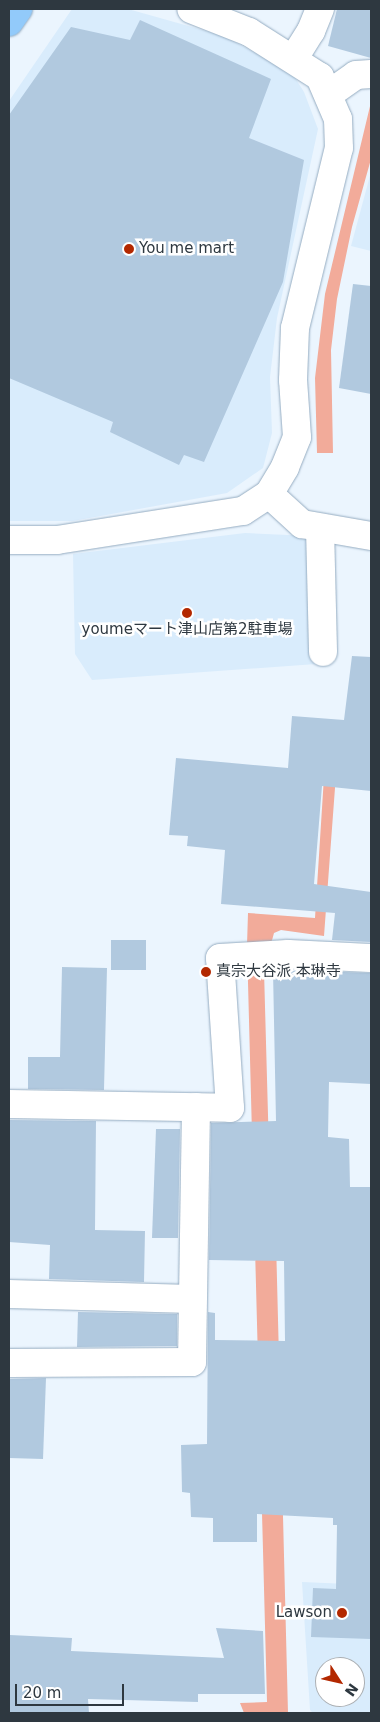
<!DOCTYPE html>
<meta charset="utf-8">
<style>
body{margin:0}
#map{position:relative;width:380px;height:1722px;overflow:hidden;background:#ebf5fe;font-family:"DejaVu Sans","Noto Sans JP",sans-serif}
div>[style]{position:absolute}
.built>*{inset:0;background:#d9ecfc}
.water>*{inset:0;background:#f2ab9a}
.building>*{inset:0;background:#b1c9df}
.roads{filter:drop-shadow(0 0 1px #95acc1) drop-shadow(0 0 1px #95acc1)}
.minor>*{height:28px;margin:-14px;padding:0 14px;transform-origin:14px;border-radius:14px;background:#fff}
.tertiary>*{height:28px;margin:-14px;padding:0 14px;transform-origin:14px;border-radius:14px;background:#fff}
.trunk>*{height:28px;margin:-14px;padding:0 14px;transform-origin:14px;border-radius:14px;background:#92cafa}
.dots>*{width:14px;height:14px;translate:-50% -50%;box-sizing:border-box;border:2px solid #fff;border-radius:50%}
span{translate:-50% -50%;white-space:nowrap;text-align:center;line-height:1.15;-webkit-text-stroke:5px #fff;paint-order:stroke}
.poi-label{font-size:15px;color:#2e3840}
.left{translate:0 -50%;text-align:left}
.right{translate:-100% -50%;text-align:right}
.frame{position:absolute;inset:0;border:10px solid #2e3840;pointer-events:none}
.north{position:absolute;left:315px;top:1657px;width:50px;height:50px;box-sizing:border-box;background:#fff;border:1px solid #abafb3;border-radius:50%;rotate:125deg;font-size:14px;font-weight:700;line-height:20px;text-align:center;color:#2e3840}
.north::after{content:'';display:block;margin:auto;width:18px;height:22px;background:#b32800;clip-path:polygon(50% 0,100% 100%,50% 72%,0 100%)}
.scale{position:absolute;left:15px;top:1684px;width:109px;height:22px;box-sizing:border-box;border:2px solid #2e3840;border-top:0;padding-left:6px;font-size:15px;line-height:18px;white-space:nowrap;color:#2e3840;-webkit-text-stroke:4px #fff;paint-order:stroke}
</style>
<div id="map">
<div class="built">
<div style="clip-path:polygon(72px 9px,128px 9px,224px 36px,292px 73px,304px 92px,318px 129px,277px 318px,270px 377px,272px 433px,263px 468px,227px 493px,73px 521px,9px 521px,9px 101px)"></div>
<div style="clip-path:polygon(371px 172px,371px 251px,351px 246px)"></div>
<div style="clip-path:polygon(245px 533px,310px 536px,316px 664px,92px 680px,75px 654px,73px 554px)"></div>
<div style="clip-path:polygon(evenodd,302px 1582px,371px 1585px,371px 1713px,313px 1713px,310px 1710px,302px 1582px,325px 1667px,355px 1667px,355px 1697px,325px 1697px,325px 1667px)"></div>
</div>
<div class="water">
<div style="clip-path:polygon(371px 102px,371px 159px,352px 227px,337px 299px,331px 350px,333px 453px,317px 453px,315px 378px,325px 294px)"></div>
<div style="clip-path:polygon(325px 761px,337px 761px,324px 936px,281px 930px,274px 933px,264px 970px,270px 1187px,275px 1201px,288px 1713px,244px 1713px,240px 1703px,267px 1702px,247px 945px,248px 913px,315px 918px)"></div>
</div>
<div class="building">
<div style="clip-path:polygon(337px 9px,371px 9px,371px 58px,328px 46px)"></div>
<div style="clip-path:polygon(140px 20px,271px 79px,249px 138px,304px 160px,283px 282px,204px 462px,184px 455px,179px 465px,110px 432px,113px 422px,9px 378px,9px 115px,71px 27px,130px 40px)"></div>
<div style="clip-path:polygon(353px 284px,371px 286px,371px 394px,339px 388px)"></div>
<div style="clip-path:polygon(352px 656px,371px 657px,371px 791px,322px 786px,314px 884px,371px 892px,371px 942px,332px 940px,335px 913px,221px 904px,225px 850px,187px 846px,188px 836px,169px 835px,176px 758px,288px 768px,292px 716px,344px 720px)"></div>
<div style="clip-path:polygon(111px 940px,146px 940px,146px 970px,111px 970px)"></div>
<div style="clip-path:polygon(62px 967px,107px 968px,104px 1090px,28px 1089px,28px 1057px,60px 1057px)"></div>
<div style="clip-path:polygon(288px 970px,371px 973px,371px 1084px,329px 1082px,328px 1137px,349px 1139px,350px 1187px,371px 1187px,371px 1639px,311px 1637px,313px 1588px,336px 1589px,337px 1525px,333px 1525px,333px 1518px,257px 1514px,257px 1542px,213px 1542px,213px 1518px,191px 1517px,190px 1493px,182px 1492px,181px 1445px,207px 1444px,208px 1312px,215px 1313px,215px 1340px,285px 1341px,284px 1261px,209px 1260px,211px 1123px,276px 1121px,273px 971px)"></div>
<div style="clip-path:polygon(9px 1120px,96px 1121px,95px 1230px,145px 1231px,144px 1282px,49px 1279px,50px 1245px,9px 1242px)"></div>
<div style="clip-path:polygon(156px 1129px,180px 1129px,178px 1238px,152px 1238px)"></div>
<div style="clip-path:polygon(78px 1312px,177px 1314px,177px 1346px,77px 1347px)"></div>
<div style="clip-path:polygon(46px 1378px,43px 1459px,9px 1458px,9px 1379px)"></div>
<div style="clip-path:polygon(216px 1628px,263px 1631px,265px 1694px,198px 1694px,198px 1702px,88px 1699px,89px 1713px,9px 1712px,10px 1635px,72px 1638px,71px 1651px,224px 1658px)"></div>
</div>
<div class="roads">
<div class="minor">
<div style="left:294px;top:58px;width:32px;rotate:-58deg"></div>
<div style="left:311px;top:31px;width:24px;rotate:-68deg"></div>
<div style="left:329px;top:94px;width:33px;rotate:-35deg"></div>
<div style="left:356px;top:75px;width:15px;rotate:-4deg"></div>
<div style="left:269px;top:494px;width:45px;rotate:42.3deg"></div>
<div style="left:302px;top:524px;width:70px;rotate:9.9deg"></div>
<div style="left:320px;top:528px;width:124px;rotate:88.6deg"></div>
<div style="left:9px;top:1104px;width:221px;rotate:1deg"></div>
<div style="left:230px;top:1108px;width:150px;rotate:-93.8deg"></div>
<div style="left:220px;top:958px;width:68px;rotate:-3.4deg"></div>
<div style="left:288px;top:954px;width:83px;rotate:2.8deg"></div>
<div style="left:9px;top:1294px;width:183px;rotate:1.6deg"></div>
<div style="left:9px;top:1363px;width:183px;rotate:-0.3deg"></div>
<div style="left:192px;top:1362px;width:255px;rotate:-89.1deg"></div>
</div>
<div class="tertiary">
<div style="left:9px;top:540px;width:48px"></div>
<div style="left:57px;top:540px;width:188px;rotate:-8.9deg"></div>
<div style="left:243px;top:511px;width:31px;rotate:-33deg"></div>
<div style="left:269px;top:494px;width:31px;rotate:-59deg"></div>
<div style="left:285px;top:467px;width:32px;rotate:-68deg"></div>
<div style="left:297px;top:437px;width:57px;rotate:-94deg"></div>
<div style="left:293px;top:380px;width:52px;rotate:-87.8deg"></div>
<div style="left:295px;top:328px;width:185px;rotate:-76.3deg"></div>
<div style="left:339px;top:148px;width:29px;rotate:-92deg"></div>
<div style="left:338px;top:119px;width:46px;rotate:-113.2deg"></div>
<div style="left:320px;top:77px;width:84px;rotate:-147.6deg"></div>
<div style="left:249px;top:32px;width:62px;rotate:-158.4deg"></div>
</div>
<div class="trunk">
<div style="left:9px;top:22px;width:16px;rotate:-55deg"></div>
</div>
</div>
<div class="dots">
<div style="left:129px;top:249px;background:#b32800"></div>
<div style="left:187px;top:613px;background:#b32800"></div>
<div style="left:206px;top:972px;background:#b32800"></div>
<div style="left:342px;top:1613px;background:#b32800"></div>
</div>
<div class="poi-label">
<span class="left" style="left:139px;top:249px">You me mart</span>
<span style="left:187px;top:630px">youmeマート津山店第2駐車場</span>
<span class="left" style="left:216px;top:972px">真宗大谷派 本琳寺</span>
<span class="right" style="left:332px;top:1613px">Lawson</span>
</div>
<div class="frame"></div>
<div class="north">N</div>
<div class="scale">20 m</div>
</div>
